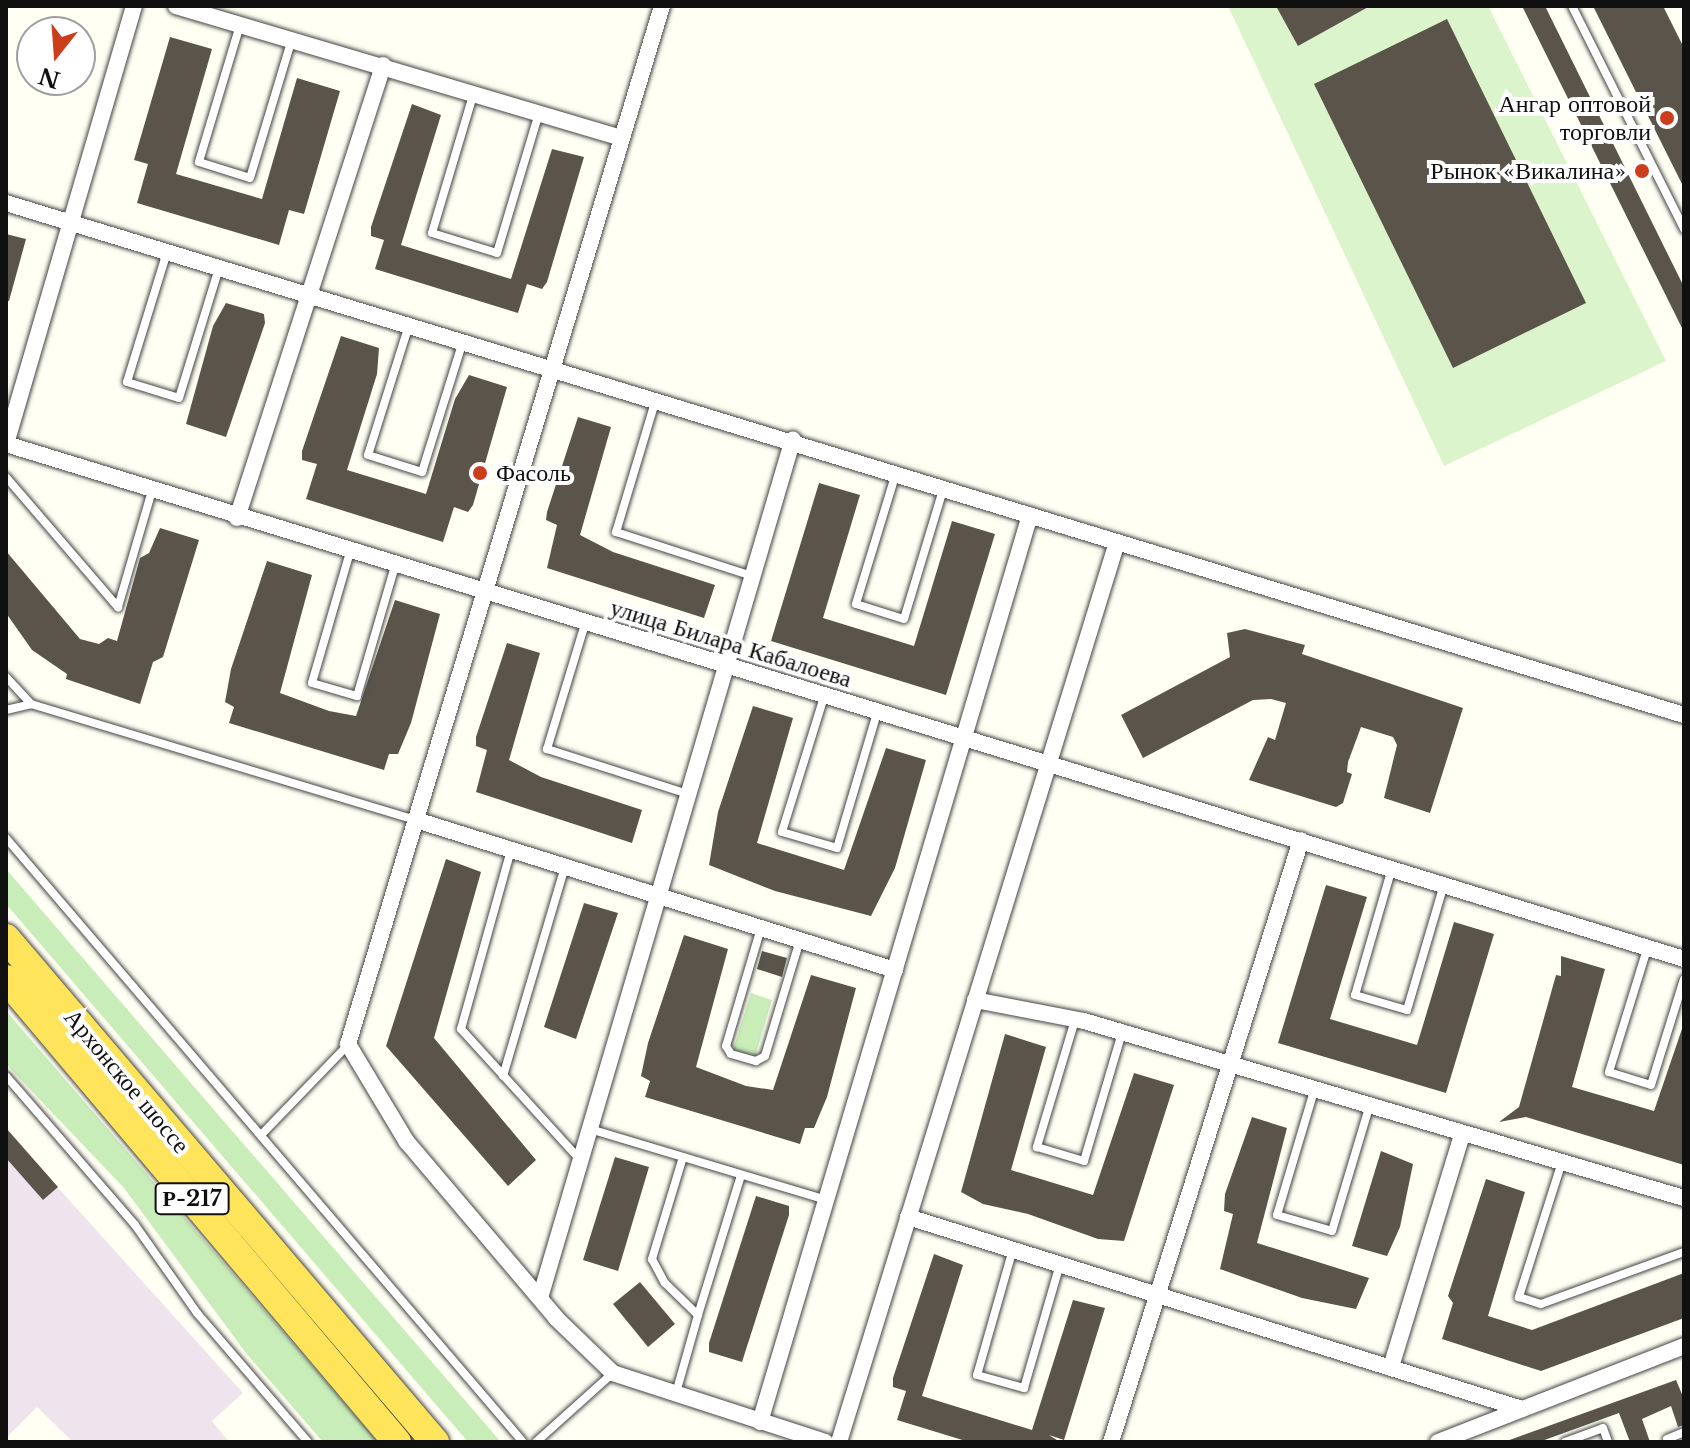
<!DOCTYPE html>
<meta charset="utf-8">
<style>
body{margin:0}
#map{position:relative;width:1690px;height:1448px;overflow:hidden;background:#fffff3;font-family:"Libre Baskerville",serif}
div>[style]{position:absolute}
.industrial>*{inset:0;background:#efe4ed}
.green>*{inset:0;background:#c8edb9}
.pitch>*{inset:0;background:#dcf4cb}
.building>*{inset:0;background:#5a544b}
.roads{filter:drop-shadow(0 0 2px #434343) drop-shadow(0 0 2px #434343)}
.service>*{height:8px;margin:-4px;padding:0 4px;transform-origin:4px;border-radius:4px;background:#fff}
.minor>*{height:16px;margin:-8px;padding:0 8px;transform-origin:8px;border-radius:8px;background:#fff}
.trunk>*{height:28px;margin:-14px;padding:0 14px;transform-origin:14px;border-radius:14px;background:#fee45a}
.dots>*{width:22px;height:22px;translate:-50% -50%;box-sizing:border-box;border:4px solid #fff;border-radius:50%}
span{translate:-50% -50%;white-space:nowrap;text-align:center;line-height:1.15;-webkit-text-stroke:8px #fff;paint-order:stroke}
.shield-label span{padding:2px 6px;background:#fff;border:2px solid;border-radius:6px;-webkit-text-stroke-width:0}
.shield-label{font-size:22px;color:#101010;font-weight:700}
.poi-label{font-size:24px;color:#101010}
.right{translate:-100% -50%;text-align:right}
.left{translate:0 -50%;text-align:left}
.street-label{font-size:24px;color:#101010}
.frame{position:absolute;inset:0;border:8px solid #101010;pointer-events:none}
.north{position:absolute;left:16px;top:16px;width:80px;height:80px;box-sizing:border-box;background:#fff;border:2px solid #9f9f9f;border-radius:50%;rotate:197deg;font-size:22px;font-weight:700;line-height:32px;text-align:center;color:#101010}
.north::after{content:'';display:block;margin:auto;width:28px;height:36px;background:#cc3d1c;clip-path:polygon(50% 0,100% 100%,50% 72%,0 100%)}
</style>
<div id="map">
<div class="industrial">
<div style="clip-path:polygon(6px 1130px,243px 1393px,212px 1421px,229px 1442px,73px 1442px,37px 1407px,6px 1438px)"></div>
</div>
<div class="green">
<div style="clip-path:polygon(6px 869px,501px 1442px,468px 1442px,6px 904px)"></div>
<div style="clip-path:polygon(751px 993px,772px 1000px,755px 1057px,733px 1050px)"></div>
<div style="clip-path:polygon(6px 1011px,378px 1442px,323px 1442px,246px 1353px,124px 1188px,6px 1064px)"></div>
</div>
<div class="pitch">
<div style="clip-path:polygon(1228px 6px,1488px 6px,1666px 361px,1444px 466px)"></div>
</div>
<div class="building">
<div style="clip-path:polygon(1276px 6px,1370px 6px,1298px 46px)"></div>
<div style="clip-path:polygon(1522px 6px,1545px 6px,1684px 287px,1684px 332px)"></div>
<div style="clip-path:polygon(1593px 6px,1663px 6px,1684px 48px,1684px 188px)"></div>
<div style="clip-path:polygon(1447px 19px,1586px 303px,1453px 368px,1314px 84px)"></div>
<div style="clip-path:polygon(170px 37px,212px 49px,176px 174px,262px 199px,297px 78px,340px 91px,304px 214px,289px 210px,279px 245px,137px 203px,148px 164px,134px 160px)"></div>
<div style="clip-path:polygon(412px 104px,441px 115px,401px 245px,511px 279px,552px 149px,584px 157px,547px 282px,542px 289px,527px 284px,518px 313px,375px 269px,384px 240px,371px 236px,371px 227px)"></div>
<div style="clip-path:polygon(6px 234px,26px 239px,9px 301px,6px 301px)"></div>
<div style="clip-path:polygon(226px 303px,264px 314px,265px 323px,226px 437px,186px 424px,213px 326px)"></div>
<div style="clip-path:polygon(341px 336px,379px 348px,377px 374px,347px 470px,426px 494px,455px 399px,469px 375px,507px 387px,473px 505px,468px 512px,454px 507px,443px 542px,306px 499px,317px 464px,302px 460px,302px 451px)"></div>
<div style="clip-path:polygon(578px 417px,611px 427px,580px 535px,613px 552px,715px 585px,704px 618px,547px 568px,557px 525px,546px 520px,547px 512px)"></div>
<div style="clip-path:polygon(819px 483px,860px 495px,823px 618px,914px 646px,952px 521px,995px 534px,946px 695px,771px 641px)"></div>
<div style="clip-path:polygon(160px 528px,199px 540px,163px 657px,153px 662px,140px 704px,66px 679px,67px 674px,32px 650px,6px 613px,6px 551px,80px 639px,99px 644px,108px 638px,117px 641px,140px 558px,149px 553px)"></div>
<div style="clip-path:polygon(267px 561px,312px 575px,280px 693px,329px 711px,356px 716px,395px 600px,440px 614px,411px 723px,398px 754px,389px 754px,384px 770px,229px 723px,234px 707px,225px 702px,231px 669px)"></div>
<div style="clip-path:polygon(1245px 629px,1305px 645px,1302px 654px,1463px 708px,1430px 813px,1384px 798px,1397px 745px,1393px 737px,1361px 727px,1348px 762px,1347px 772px,1352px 774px,1343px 803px,1336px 807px,1249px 780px,1268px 737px,1275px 740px,1286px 703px,1271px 699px,1253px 700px,1143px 758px,1121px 715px,1230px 657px,1227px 633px)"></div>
<div style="clip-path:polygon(507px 643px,540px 653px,509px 760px,541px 777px,642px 810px,632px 843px,476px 792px,487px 750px,476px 746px,476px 737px)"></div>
<div style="clip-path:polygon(753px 706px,793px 718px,757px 843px,844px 870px,886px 748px,926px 760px,895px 868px,871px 916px,775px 891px,709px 865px,718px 812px)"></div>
<div style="clip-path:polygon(446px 859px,481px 872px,434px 1038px,536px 1160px,508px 1186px,386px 1046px)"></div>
<div style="clip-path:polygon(1326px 885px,1367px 897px,1330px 1019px,1417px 1045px,1454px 922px,1494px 934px,1446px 1093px,1278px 1043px)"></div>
<div style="clip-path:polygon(584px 903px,618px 913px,576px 1039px,544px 1027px)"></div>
<div style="clip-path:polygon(684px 935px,728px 949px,696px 1067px,746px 1086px,773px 1090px,811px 975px,856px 988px,827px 1097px,814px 1128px,805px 1128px,800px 1144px,645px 1097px,650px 1081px,641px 1076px,648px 1043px)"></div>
<div style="clip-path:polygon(762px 951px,787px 958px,782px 977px,757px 969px)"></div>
<div style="clip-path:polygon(1561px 956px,1605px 969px,1572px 1087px,1654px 1111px,1684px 1023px,1684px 1165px,1526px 1117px,1499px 1122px,1519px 1107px,1556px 975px,1561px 976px)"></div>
<div style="clip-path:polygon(1005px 1034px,1046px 1047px,1011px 1170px,1093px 1195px,1134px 1073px,1174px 1085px,1124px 1241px,1098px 1239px,1028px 1214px,983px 1204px,961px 1192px)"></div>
<div style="clip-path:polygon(1252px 1117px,1287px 1128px,1257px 1243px,1369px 1278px,1356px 1309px,1302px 1298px,1220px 1269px,1233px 1214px,1224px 1211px,1225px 1194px)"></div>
<div style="clip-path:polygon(6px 1128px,58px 1187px,43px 1200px,6px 1158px)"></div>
<div style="clip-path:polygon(1381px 1151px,1413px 1164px,1400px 1227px,1387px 1256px,1352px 1246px)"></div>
<div style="clip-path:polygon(615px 1157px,649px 1167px,618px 1271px,583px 1260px)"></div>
<div style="clip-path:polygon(1486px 1179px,1525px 1192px,1488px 1316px,1532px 1330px,1684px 1273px,1684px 1318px,1541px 1371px,1442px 1339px,1453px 1303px,1448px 1296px)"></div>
<div style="clip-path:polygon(756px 1196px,789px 1206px,789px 1215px,742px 1362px,709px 1352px,709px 1343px)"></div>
<div style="clip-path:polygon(934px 1254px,963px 1265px,922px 1396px,1032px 1430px,1073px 1300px,1105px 1308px,1064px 1440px,1049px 1435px,1060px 1442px,969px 1442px,897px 1420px,906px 1391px,893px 1387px,893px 1378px)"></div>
<div style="clip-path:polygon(640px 1282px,675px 1324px,648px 1347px,613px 1304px)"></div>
<div style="clip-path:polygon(1676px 1380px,1684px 1399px,1684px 1425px,1678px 1427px,1671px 1406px,1642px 1419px,1650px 1442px,1630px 1442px,1619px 1413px,1539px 1442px,1504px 1442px)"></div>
</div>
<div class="roads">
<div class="service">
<div style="left:1572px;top:6px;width:250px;rotate:63.3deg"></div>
<div style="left:240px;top:25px;width:143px;rotate:106.7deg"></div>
<div style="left:199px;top:162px;width:53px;rotate:17.4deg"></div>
<div style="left:250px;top:178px;width:145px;rotate:-73.2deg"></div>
<div style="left:474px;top:92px;width:147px;rotate:106.6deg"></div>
<div style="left:432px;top:233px;width:68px;rotate:17.1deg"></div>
<div style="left:497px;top:253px;width:146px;rotate:-73.3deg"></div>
<div style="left:167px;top:252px;width:136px;rotate:107.1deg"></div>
<div style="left:127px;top:382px;width:54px;rotate:17.1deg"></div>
<div style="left:179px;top:398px;width:136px;rotate:-72.9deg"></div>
<div style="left:409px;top:325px;width:136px;rotate:107.5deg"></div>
<div style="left:368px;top:455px;width:57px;rotate:17.5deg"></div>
<div style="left:422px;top:472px;width:137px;rotate:-72.6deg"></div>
<div style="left:656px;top:399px;width:139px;rotate:106.7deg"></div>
<div style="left:616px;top:532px;width:143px;rotate:17.9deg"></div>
<div style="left:896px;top:473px;width:137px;rotate:107deg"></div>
<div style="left:856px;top:604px;width:50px;rotate:17.4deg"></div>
<div style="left:904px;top:619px;width:135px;rotate:-73.2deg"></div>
<div style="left:6px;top:477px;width:172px;rotate:49.3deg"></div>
<div style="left:118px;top:607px;width:121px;rotate:-73.7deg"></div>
<div style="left:350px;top:552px;width:136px;rotate:106.2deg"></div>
<div style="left:312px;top:683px;width:47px;rotate:16.1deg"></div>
<div style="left:357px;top:696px;width:135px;rotate:-73.7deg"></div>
<div style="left:585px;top:624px;width:131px;rotate:106.9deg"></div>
<div style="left:547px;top:749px;width:148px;rotate:17.7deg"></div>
<div style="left:6px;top:677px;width:37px;rotate:47deg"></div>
<div style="left:31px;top:704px;width:402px;rotate:16.8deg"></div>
<div style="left:824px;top:697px;width:141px;rotate:107.3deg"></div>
<div style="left:782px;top:832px;width:57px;rotate:16.2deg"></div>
<div style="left:837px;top:848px;width:141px;rotate:-73.5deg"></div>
<div style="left:6px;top:710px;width:26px;rotate:-13deg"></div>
<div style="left:6px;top:838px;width:795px;rotate:49.44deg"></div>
<div style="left:511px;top:850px;width:186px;rotate:105.6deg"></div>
<div style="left:461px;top:1029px;width:177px;rotate:47.7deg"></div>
<div style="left:1392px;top:868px;width:132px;rotate:106.2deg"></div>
<div style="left:1355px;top:995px;width:54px;rotate:16.1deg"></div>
<div style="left:1407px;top:1010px;width:131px;rotate:-73.6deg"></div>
<div style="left:761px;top:928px;width:123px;rotate:106.5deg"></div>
<div style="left:726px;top:1046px;width:9px;rotate:58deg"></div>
<div style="left:731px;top:1054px;width:26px;rotate:16deg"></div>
<div style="left:756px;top:1061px;width:10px;rotate:-29deg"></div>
<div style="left:765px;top:1056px;width:121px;rotate:-73.2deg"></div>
<div style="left:1648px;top:946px;width:132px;rotate:107.2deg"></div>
<div style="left:1609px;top:1072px;width:44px;rotate:17.2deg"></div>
<div style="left:1651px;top:1085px;width:111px;rotate:-72.7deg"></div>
<div style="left:1075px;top:1020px;width:133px;rotate:106.7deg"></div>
<div style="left:1037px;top:1147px;width:49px;rotate:16.6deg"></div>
<div style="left:1084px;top:1161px;width:134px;rotate:-73.5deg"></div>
<div style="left:6px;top:1076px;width:197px;rotate:49.1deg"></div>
<div style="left:135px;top:1225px;width:108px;rotate:54.8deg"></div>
<div style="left:197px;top:1313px;width:170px;rotate:49.3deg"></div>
<div style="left:503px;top:1076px;width:218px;rotate:-73.5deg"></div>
<div style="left:1314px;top:1091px;width:129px;rotate:106.6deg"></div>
<div style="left:1277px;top:1215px;width:57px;rotate:16.2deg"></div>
<div style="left:1332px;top:1231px;width:128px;rotate:-73.3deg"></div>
<div style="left:590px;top:1129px;width:246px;rotate:16.7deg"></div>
<div style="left:262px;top:1134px;width:124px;rotate:-46deg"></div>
<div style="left:683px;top:1157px;width:107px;rotate:106.9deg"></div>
<div style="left:652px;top:1259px;width:27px;rotate:62deg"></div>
<div style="left:665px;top:1283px;width:46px;rotate:44.1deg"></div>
<div style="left:698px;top:1315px;width:146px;rotate:-72.9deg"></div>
<div style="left:1561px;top:1165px;width:139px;rotate:107.7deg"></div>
<div style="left:1519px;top:1297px;width:23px;rotate:18deg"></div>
<div style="left:1541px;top:1304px;width:152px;rotate:-20deg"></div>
<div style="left:1013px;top:1249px;width:131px;rotate:105.9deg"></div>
<div style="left:977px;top:1375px;width:49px;rotate:15.5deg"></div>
<div style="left:1024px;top:1388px;width:129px;rotate:-73.8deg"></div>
<div style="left:676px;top:1393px;width:81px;rotate:-74.2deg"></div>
<div style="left:1667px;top:1439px;width:18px;rotate:-22deg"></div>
<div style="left:536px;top:1442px;width:103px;rotate:-41.9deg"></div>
<div style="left:1565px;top:1442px;width:40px;rotate:-20.2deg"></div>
<div style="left:1603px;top:1428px;width:15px;rotate:70deg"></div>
</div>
<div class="minor">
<div style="left:134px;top:6px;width:456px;rotate:106.3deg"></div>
<div style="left:6px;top:444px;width:1755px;rotate:17.06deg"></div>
<div style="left:176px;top:6px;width:465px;rotate:16.5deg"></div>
<div style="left:662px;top:6px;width:1084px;rotate:106.83deg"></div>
<div style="left:348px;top:1044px;width:114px;rotate:59deg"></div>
<div style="left:407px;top:1142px;width:231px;rotate:49.7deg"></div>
<div style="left:556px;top:1318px;width:79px;rotate:44deg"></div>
<div style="left:613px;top:1373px;width:223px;rotate:18deg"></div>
<div style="left:6px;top:203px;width:1754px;rotate:16.97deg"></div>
<div style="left:237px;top:518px;width:476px;rotate:-72.1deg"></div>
<div style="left:416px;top:820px;width:502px;rotate:17.39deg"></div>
<div style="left:975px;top:1000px;width:111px;rotate:10.9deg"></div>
<div style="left:1084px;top:1021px;width:626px;rotate:16.44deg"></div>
<div style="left:908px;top:1217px;width:643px;rotate:17.36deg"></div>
<div style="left:540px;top:1298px;width:895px;rotate:-73.59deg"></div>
<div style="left:1391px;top:1367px;width:243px;rotate:-73deg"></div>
<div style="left:760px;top:1422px;width:946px;rotate:-73.42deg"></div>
<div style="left:839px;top:1442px;width:942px;rotate:-72.83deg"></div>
<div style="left:1111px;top:1442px;width:631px;rotate:-72.48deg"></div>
<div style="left:1438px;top:1442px;width:264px;rotate:-21.3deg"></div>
</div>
<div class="trunk">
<div style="left:6px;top:938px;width:662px;rotate:49.6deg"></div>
<div style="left:6px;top:979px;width:606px;rotate:49.82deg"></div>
</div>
</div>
<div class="dots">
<div style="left:1667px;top:118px;background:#cc3d1c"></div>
<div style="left:1642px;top:171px;background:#cc3d1c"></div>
<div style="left:480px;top:473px;background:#cc3d1c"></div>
</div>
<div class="shield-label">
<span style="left:192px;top:1199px">Р-217</span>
</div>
<div class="poi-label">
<span class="right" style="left:1651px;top:118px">Ангар оптовой<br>торговли</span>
<span class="right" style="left:1626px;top:171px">Рынок «Викалина»</span>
<span class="left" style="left:496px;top:473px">Фасоль</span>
</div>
<div class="street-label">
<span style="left:731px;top:643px;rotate:17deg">улица Билара Кабалоева</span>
<span style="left:127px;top:1081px;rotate:50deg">Архонское шоссе</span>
</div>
<div class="frame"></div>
<div class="north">N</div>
</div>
